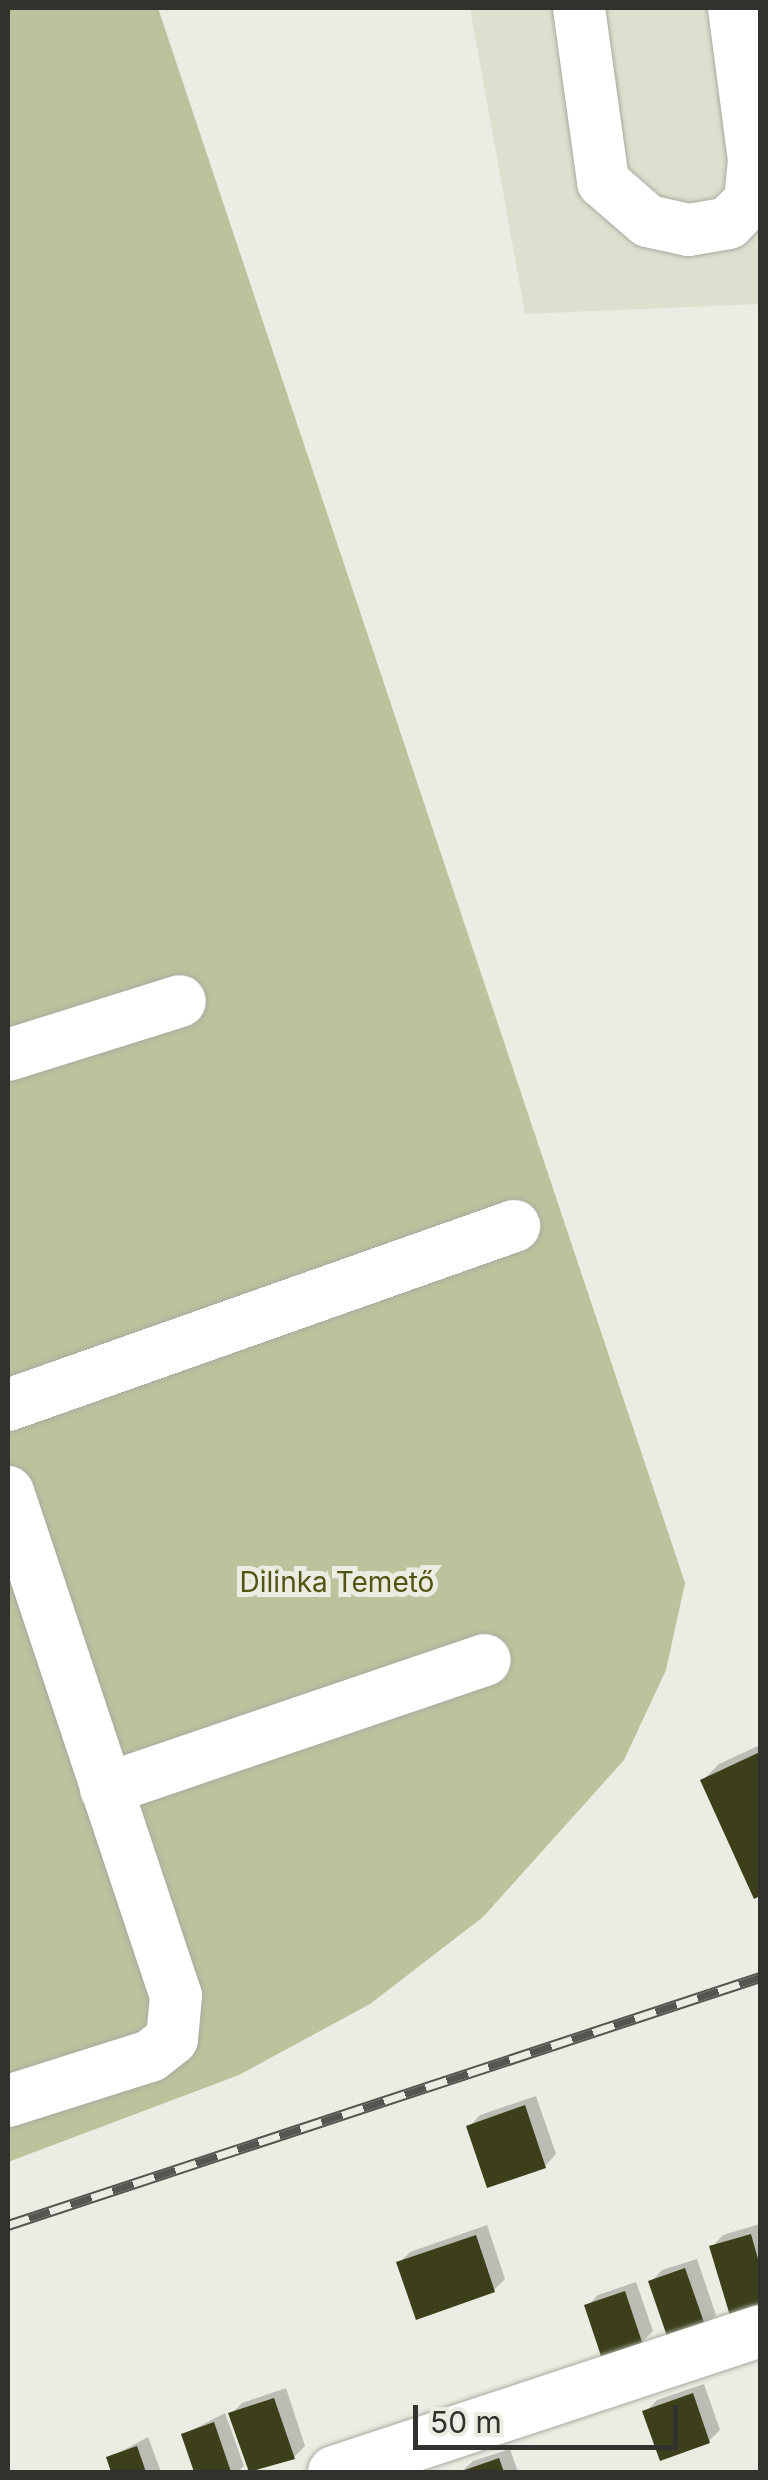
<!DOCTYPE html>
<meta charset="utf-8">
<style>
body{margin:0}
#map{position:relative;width:768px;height:2480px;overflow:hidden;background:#ebece2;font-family:Inter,sans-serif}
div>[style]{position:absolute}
.built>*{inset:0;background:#dee0cf}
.green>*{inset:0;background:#bdc19c}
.shadow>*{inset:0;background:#0003}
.building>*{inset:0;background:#3c3f1a}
.roads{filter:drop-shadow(0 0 2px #a9aaa1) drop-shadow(0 0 2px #a9aaa1)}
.minor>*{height:52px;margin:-26px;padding:0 26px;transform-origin:26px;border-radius:26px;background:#fff}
.rail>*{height:11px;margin-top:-5.5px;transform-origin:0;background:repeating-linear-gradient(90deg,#ebece2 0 22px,#555651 0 44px);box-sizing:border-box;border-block:2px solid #555651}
span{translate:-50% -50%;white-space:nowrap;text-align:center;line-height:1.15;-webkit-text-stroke:10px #ebece2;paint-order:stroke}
.park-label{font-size:28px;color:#525512}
.frame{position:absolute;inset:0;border:10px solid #31322e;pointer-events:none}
.scale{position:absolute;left:413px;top:2405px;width:265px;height:45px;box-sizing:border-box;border:5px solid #31322e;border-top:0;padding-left:12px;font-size:30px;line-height:35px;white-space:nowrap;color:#31322e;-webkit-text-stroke:8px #ebece2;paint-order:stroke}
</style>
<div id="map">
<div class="built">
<div style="clip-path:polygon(470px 8px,760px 8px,760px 304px,525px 314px)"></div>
</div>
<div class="green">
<div style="clip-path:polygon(8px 8px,158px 8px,685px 1583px,666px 1670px,624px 1760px,483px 1917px,370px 2004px,239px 2075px,8px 2162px)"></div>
</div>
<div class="shadow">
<div style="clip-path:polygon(760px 1745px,760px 1894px,755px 1896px,703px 1780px,719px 1764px)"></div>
<div style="clip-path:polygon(536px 2096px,556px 2154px,545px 2166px,469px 2127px,480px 2115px)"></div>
<div style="clip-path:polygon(760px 2224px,760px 2307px,712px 2247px,723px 2235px)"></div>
<div style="clip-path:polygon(487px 2225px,505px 2279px,494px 2290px,399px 2263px,410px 2252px)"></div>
<div style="clip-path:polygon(697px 2259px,716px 2315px,705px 2326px,651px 2282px,662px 2270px)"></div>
<div style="clip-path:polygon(636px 2282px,653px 2331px,641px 2343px,587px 2306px,598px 2295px)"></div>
<div style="clip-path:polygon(704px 2384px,720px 2430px,709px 2441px,645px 2412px,657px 2400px)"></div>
<div style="clip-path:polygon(286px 2388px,305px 2446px,294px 2457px,251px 2472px,231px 2414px,242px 2403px)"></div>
<div style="clip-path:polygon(225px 2413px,244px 2466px,238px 2472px,197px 2472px,184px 2434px)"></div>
<div style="clip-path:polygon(148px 2437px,161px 2472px,114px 2472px,109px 2458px)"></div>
<div style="clip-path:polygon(510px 2449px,518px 2472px,461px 2472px,473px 2461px)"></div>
</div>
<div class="building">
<div style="clip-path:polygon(760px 1752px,760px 1896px,754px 1899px,700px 1780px)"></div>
<div style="clip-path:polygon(525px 2105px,546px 2168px,487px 2188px,466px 2126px)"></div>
<div style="clip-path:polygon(751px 2234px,760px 2266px,760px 2310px,731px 2319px,709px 2246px)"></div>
<div style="clip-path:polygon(476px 2235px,495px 2292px,416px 2320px,396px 2262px)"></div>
<div style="clip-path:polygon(685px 2268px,706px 2328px,669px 2342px,648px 2281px)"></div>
<div style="clip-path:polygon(625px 2291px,643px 2345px,602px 2359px,584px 2305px)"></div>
<div style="clip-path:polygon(693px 2393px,710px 2443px,660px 2461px,642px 2411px)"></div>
<div style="clip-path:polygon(274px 2398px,295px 2459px,249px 2472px,228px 2413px)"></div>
<div style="clip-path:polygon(214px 2422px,231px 2472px,194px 2472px,181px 2434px)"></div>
<div style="clip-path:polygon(137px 2446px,146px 2472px,111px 2472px,106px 2457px)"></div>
<div style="clip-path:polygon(499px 2458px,504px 2472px,459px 2472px)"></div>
</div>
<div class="roads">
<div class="minor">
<div style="left:579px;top:8px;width:176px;rotate:82.1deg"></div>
<div style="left:603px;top:182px;width:60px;rotate:40.9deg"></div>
<div style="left:648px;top:221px;width:42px;rotate:12.4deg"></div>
<div style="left:689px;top:230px;width:40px;rotate:-10deg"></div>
<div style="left:728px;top:223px;width:31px;rotate:-45deg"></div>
<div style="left:750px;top:201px;width:41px;rotate:-84.4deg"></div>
<div style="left:754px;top:160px;width:153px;rotate:-97.5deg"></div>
<div style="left:8px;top:1055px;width:180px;rotate:-17.4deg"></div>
<div style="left:8px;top:1405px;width:537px;rotate:-19.48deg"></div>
<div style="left:8px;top:1492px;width:531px;rotate:71.57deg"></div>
<div style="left:176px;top:1996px;width:43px;rotate:95.3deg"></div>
<div style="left:172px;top:2039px;width:28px;rotate:142deg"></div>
<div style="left:150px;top:2056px;width:149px;rotate:162.4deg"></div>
<div style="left:106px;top:1789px;width:400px;rotate:-18.8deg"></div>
<div style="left:334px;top:2472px;width:449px;rotate:-18.3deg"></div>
</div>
</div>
<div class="rail">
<div style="left:8px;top:2225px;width:792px;rotate:-18.25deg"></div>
</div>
<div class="park-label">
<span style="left:337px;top:1582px">Dilinka Temető</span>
</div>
<div class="frame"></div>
<div class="scale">50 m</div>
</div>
